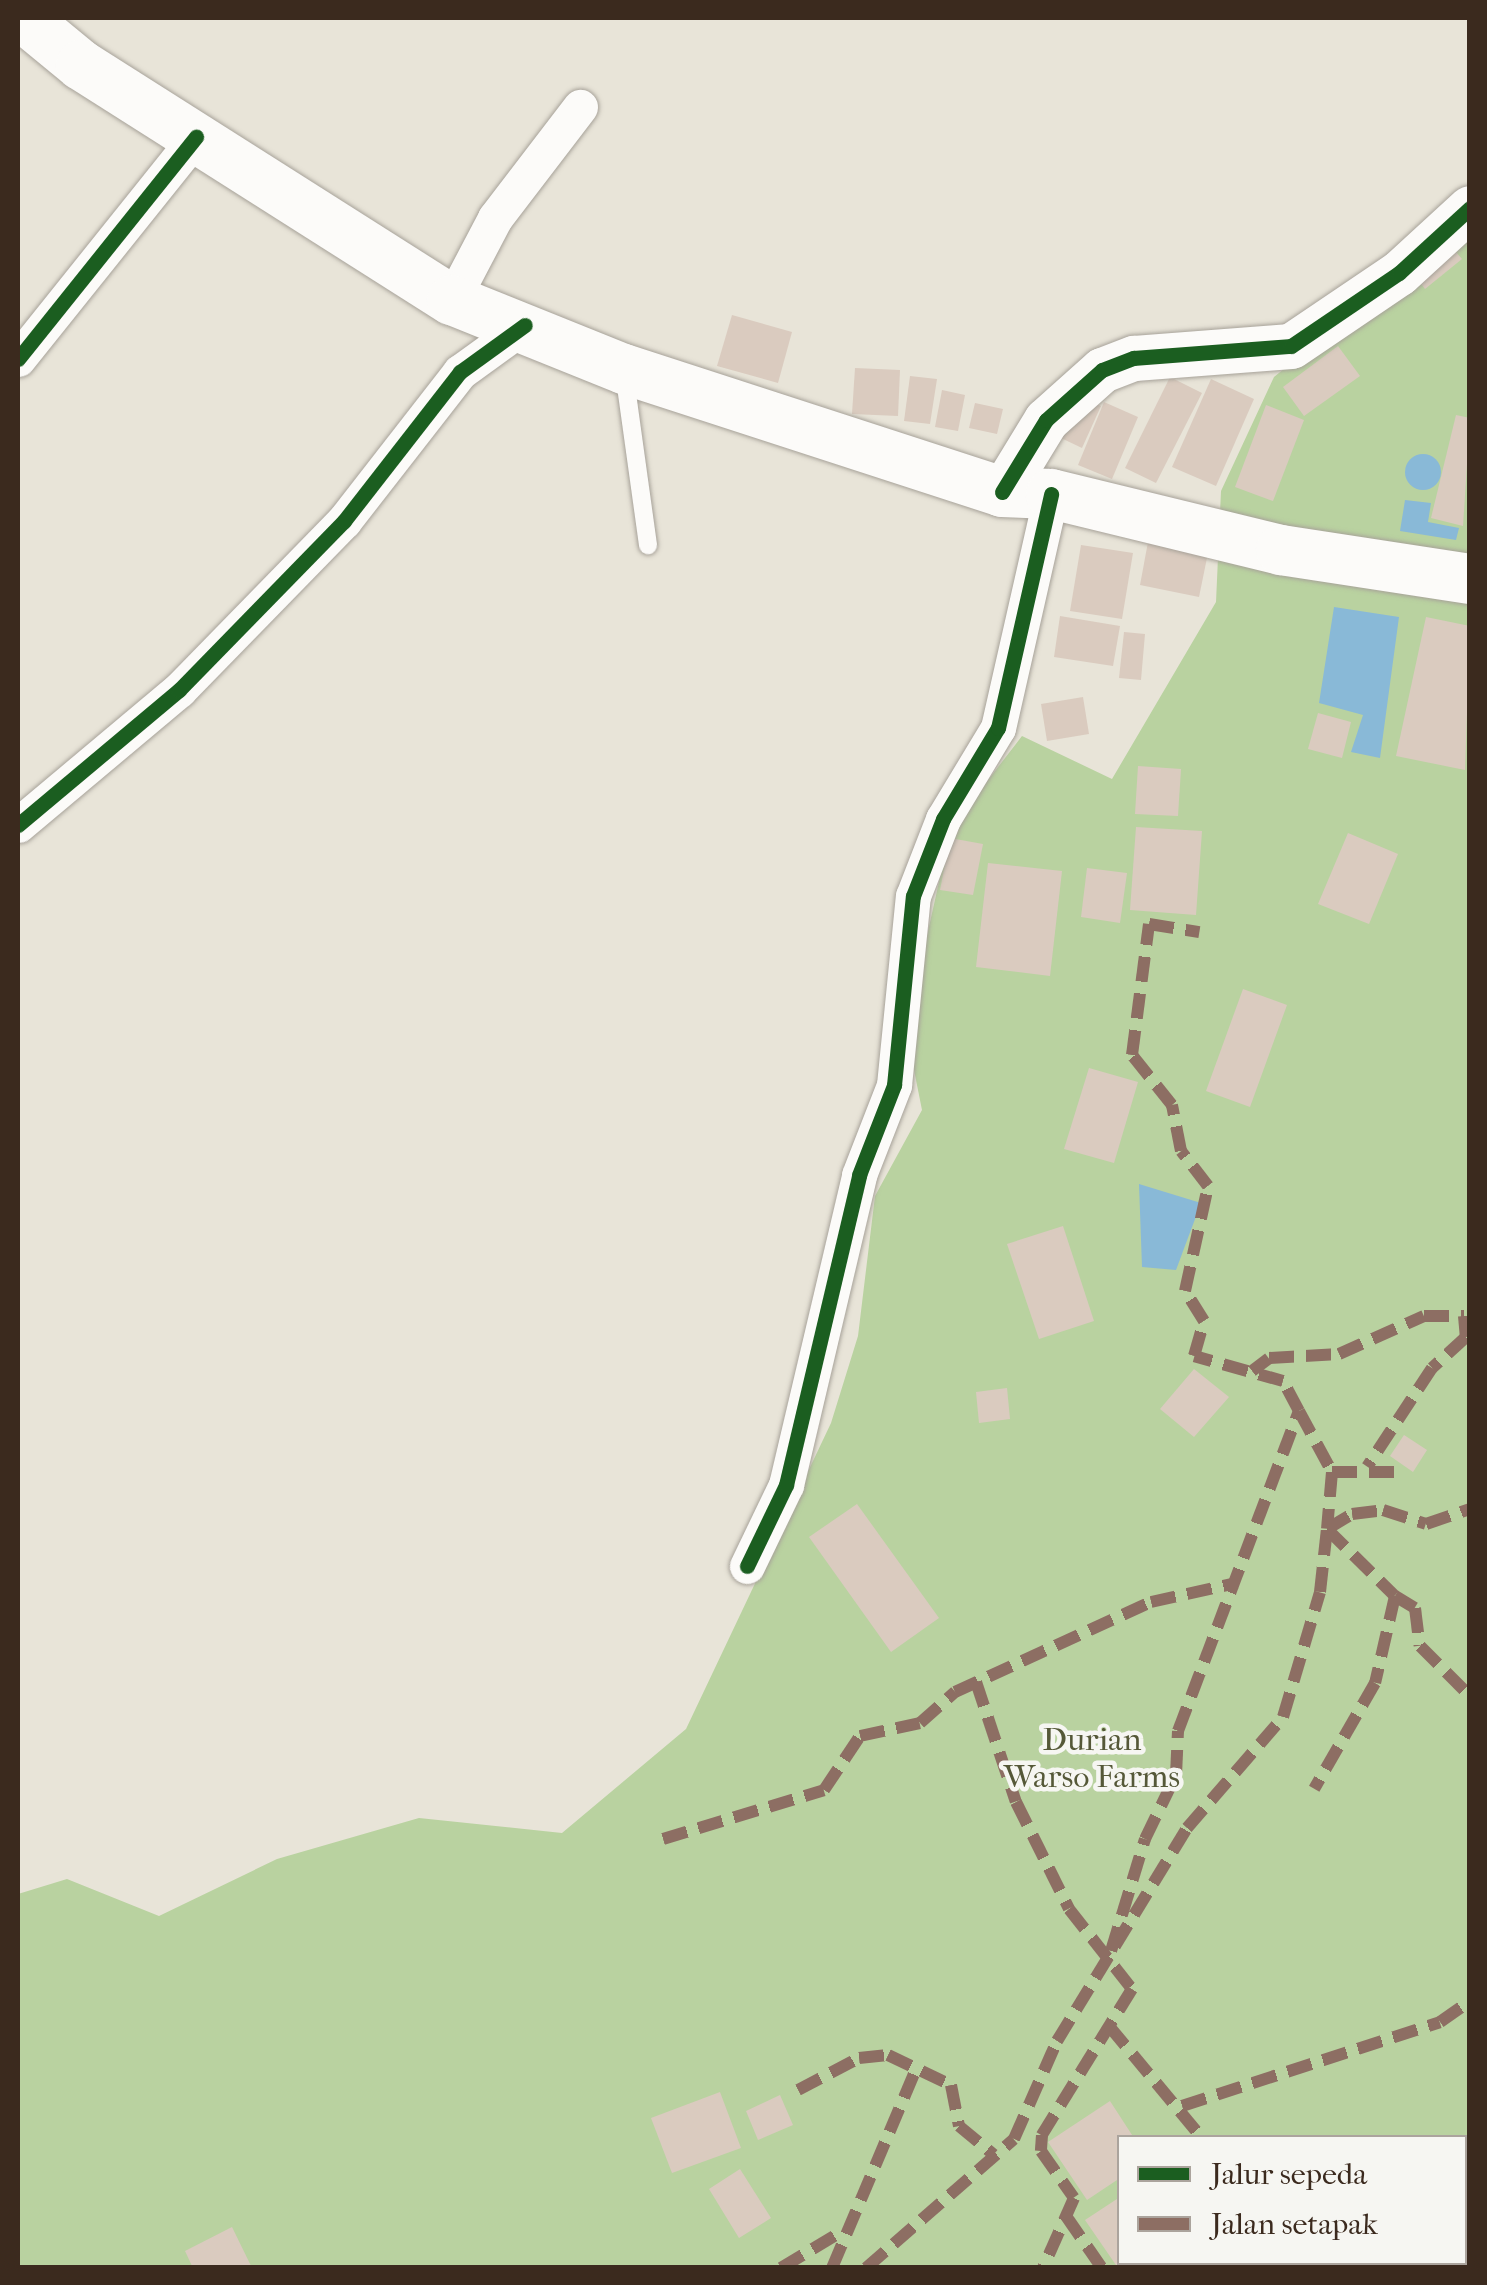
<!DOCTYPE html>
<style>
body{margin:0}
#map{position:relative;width:1487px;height:2285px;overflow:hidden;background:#e8e4d8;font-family:"IM FELL French Canon",serif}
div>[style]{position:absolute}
.green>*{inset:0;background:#b9d2a0}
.water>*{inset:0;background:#89b9d7}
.round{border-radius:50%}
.building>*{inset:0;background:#dacbbf}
.roads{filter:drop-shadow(0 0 2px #a7a299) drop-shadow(0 0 2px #a7a299)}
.service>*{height:18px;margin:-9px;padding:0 9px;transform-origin:9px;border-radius:9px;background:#fcfbf9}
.minor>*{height:35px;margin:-17.5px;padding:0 17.5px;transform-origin:17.5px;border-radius:17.5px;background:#fcfbf9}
.tertiary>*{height:45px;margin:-22.5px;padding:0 22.5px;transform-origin:22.5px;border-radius:22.5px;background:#fcfbf9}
.secondary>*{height:50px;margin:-25px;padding:0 25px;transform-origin:25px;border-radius:25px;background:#fcfbf9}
.quiet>*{height:12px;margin-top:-6px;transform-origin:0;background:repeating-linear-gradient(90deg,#8d6e63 0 25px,transparent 0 37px)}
.cycleway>*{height:15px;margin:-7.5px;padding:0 7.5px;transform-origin:7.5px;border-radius:7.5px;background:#1b5e20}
span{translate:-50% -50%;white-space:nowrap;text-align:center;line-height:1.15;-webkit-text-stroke:9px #f6f6f2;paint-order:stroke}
.park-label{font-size:32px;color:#555838}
.frame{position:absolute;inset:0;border:20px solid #3b2a1e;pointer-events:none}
.legend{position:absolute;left:1117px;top:2135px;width:350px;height:130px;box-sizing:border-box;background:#f6f6f2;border:2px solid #aba49d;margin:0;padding:12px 18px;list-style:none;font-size:30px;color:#3b2a1e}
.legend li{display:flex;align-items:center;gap:20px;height:50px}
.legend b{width:50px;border:2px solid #aba49d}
</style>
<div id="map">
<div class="green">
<div style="clip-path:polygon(evenodd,1469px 219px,1469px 2267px,18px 2267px,18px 1894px,67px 1879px,159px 1916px,277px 1859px,419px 1818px,562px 1833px,686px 1729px,831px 1423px,858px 1336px,875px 1196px,922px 1110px,906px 1030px,951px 828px,1022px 736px,1112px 779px,1216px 602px,1221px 491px,1274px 377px,1469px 219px,1120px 2138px,1464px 2138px,1464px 2262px,1120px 2262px,1120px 2138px)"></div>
</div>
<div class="water">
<div class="round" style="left:1405px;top:454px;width:36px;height:36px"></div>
<div style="clip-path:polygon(1405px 500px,1431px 503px,1428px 522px,1459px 528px,1456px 540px,1400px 531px)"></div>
<div style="clip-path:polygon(1334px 607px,1399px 617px,1380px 758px,1351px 752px,1363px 715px,1319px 703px)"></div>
<div style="clip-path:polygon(1139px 1184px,1201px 1203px,1176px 1270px,1142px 1267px)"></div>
</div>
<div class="building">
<div style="clip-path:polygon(1449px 244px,1462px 259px,1425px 289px,1413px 273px)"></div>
<div style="clip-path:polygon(732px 315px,792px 332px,778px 383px,717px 366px)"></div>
<div style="clip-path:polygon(1338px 346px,1360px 376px,1304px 416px,1283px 387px)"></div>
<div style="clip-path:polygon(855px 368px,900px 370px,898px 416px,852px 414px)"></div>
<div style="clip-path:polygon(910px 376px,937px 379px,930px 424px,904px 421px)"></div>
<div style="clip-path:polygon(1170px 377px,1202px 393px,1156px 483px,1125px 468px)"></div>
<div style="clip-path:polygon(1211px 379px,1254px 399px,1216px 486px,1172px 467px)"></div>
<div style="clip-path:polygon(942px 390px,965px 395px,958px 431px,935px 427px)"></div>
<div style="clip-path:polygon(1079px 396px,1101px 406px,1082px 448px,1061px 438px)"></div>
<div style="clip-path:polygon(1104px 402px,1138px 417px,1112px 479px,1078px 465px)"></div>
<div style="clip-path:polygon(975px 403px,1003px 409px,997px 434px,969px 428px)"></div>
<div style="clip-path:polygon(1266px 405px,1304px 420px,1273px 501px,1235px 487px)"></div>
<div style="clip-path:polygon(1456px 415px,1470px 418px,1463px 526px,1431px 518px)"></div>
<div style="clip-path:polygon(1148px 542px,1208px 553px,1199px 597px,1140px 585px)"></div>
<div style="clip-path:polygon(1081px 545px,1133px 553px,1122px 619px,1070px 611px)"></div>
<div style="clip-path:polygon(1060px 616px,1120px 626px,1113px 666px,1054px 657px)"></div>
<div style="clip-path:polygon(1426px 617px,1470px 626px,1465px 770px,1396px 756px)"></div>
<div style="clip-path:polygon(1124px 632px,1145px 634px,1141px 680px,1119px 678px)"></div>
<div style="clip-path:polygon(1083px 697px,1089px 734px,1047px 741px,1041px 704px)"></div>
<div style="clip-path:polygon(1318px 713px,1351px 722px,1342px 758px,1308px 749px)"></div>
<div style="clip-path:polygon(1138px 766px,1181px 769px,1178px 816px,1135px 814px)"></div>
<div style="clip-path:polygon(1136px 827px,1202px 831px,1196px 915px,1130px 910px)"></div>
<div style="clip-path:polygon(1348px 833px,1398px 854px,1369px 924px,1318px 904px)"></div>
<div style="clip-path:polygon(950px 838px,983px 844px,973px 895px,940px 890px)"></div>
<div style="clip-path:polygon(988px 863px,1062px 871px,1050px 976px,976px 967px)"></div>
<div style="clip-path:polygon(1087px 868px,1127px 873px,1120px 923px,1081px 917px)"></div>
<div style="clip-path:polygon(1243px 989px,1287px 1005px,1250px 1107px,1206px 1091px)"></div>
<div style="clip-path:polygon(1089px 1068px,1138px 1082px,1114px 1163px,1064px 1149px)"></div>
<div style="clip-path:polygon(1063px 1226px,1094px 1321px,1039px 1339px,1007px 1244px)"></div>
<div style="clip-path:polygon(1194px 1369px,1229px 1397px,1194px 1437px,1160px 1409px)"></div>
<div style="clip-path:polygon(1007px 1388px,1010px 1419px,979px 1423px,976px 1392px)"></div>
<div style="clip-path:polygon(1404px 1435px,1427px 1450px,1413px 1472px,1390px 1456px)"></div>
<div style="clip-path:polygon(857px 1504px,939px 1618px,891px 1652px,809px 1537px)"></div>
<div style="clip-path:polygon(720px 2092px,741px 2148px,672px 2173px,651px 2118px)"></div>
<div style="clip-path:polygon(780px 2095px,793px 2125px,758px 2140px,746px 2111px)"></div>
<div style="clip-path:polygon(1110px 2101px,1134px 2138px,1120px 2138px,1120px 2178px,1087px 2200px,1048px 2142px)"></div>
<div style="clip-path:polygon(740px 2169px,771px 2218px,739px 2238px,709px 2189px)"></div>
<div style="clip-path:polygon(1120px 2197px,1120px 2262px,1200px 2268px,1118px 2268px,1085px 2220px)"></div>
<div style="clip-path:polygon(232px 2227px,252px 2268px,193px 2268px,185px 2251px)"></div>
</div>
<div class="roads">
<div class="service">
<div style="left:624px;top:372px;width:175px;rotate:82.1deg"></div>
</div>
<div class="minor">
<div style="left:452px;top:300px;width:93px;rotate:-62.3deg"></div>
<div style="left:495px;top:218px;width:140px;rotate:-52.6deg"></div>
<div style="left:18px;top:359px;width:285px;rotate:-51.3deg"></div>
<div style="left:18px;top:825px;width:210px;rotate:-40deg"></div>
<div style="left:179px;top:690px;width:236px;rotate:-45.7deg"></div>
<div style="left:344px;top:521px;width:189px;rotate:-52.1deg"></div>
<div style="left:460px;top:372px;width:80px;rotate:-35.9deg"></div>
<div style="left:747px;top:1566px;width:90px;rotate:-64.3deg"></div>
<div style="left:786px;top:1485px;width:318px;rotate:-76.7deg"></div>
<div style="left:859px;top:1175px;width:97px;rotate:-68.7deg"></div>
<div style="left:894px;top:1085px;width:190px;rotate:-84.3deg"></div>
<div style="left:913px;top:896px;width:83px;rotate:-68.7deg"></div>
<div style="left:943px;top:819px;width:106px;rotate:-58.9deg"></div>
<div style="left:998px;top:728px;width:240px;rotate:-77.2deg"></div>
</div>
<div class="tertiary">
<div style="left:1002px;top:492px;width:84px;rotate:-58.6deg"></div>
<div style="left:1046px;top:420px;width:75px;rotate:-41.8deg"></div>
<div style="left:1102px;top:370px;width:34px;rotate:-21deg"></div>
<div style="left:1134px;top:358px;width:157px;rotate:-4.4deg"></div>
<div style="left:1291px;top:346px;width:130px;rotate:-34.1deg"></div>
<div style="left:1399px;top:273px;width:96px;rotate:-42.5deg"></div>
</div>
<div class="secondary">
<div style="left:24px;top:18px;width:74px;rotate:39.5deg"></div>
<div style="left:81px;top:65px;width:439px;rotate:32.4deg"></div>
<div style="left:452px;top:300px;width:185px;rotate:21.9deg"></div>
<div style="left:624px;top:369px;width:398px;rotate:18deg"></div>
<div style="left:1002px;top:492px;width:49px;rotate:2.3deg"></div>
<div style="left:1051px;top:494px;width:237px;rotate:13.7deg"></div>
<div style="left:1281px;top:550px;width:191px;rotate:8.7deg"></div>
</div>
</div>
<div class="quiet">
<div style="left:1252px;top:1371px;width:21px;rotate:-37deg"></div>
<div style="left:1269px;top:1358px;width:70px;rotate:-3.3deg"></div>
<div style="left:1339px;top:1354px;width:93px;rotate:-24.1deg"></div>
<div style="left:1424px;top:1316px;width:40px"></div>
<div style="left:1464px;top:1316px;width:21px;rotate:85deg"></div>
<div style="left:1466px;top:1337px;width:46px;rotate:137.6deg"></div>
<div style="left:1432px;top:1368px;width:118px;rotate:123.3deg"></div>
<div style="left:1299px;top:1411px;width:69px;rotate:61.6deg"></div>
<div style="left:1332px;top:1472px;width:57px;rotate:95deg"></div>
<div style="left:1327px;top:1529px;width:95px;rotate:44.6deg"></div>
<div style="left:1395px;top:1596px;width:89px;rotate:102.9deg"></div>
<div style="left:1375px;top:1683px;width:122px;rotate:119.9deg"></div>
<div style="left:1332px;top:1472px;width:63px"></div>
<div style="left:1395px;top:1596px;width:23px;rotate:31deg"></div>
<div style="left:1415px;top:1608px;width:38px;rotate:83deg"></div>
<div style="left:1420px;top:1646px;width:71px;rotate:45deg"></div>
<div style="left:976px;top:1682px;width:126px;rotate:71.6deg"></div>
<div style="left:1016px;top:1802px;width:119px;rotate:63.6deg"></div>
<div style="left:1069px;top:1909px;width:102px;rotate:51.8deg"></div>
<div style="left:1132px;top:1989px;width:172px;rotate:121.7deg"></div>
<div style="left:1042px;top:2135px;width:16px;rotate:94deg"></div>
<div style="left:1041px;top:2151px;width:57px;rotate:54.9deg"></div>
<div style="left:1074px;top:2198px;width:77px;rotate:113.9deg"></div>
<div style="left:663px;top:1839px;width:168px;rotate:-16.9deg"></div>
<div style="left:824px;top:1790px;width:65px;rotate:-56.3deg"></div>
<div style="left:860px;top:1736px;width:61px;rotate:-12.2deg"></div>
<div style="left:920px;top:1723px;width:47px;rotate:-41.5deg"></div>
<div style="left:955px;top:1692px;width:216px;rotate:-24.7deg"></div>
<div style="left:1151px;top:1602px;width:88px;rotate:-12.5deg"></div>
<div style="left:1111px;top:1951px;width:117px;rotate:-73.1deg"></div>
<div style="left:1145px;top:1839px;width:71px;rotate:-64.2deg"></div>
<div style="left:1176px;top:1775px;width:44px;rotate:-87.4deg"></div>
<div style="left:1178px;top:1731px;width:342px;rotate:-69.3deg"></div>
<div style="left:1299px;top:1411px;width:34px;rotate:-118deg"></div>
<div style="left:1283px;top:1381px;width:92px;rotate:-164.3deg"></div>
<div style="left:1194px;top:1356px;width:36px;rotate:-74deg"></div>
<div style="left:1204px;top:1321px;width:36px;rotate:-122deg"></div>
<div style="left:1185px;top:1291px;width:107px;rotate:-77.6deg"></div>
<div style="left:1208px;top:1186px;width:44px;rotate:-127.6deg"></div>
<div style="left:1181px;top:1151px;width:47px;rotate:-101.1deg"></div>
<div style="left:1172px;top:1105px;width:64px;rotate:-128.7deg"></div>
<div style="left:1132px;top:1055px;width:132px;rotate:-82.6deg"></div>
<div style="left:1149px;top:924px;width:51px;rotate:9.1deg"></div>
<div style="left:1109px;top:2026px;width:146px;rotate:50.3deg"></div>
<div style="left:798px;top:2090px;width:69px;rotate:-27.7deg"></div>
<div style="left:859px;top:2058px;width:29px;rotate:-6deg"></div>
<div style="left:888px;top:2055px;width:70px;rotate:25.5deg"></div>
<div style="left:951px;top:2085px;width:42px;rotate:79deg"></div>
<div style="left:959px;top:2126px;width:45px;rotate:39.6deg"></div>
<div style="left:1182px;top:2106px;width:271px;rotate:-18deg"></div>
<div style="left:1440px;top:2022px;width:37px;rotate:-35deg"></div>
<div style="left:1066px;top:2216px;width:63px;rotate:55.3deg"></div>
<div style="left:1279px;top:2262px;width:6px;rotate:81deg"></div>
<div style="left:781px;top:2268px;width:70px;rotate:-31deg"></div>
<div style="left:832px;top:2268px;width:218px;rotate:-67.1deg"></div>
<div style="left:866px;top:2268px;width:196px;rotate:-41.1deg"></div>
<div style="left:1014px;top:2139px;width:107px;rotate:-66.3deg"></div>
<div style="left:1057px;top:2041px;width:250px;rotate:-58.6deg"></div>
<div style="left:1187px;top:1828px;width:147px;rotate:-49.1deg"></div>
<div style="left:1283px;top:1717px;width:130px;rotate:-73.5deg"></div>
<div style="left:1320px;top:1592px;width:63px;rotate:-83.7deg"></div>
<div style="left:1327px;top:1529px;width:29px;rotate:-31deg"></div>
<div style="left:1352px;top:1514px;width:31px;rotate:-7deg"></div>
<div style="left:1383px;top:1510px;width:45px;rotate:18deg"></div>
<div style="left:1426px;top:1524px;width:46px;rotate:-18.8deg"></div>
</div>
<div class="cycleway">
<div style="left:18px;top:359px;width:285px;rotate:-51.3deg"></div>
<div style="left:1002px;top:492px;width:84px;rotate:-58.6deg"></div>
<div style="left:1046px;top:420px;width:75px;rotate:-41.8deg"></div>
<div style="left:1102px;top:370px;width:34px;rotate:-21deg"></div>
<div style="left:1134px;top:358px;width:157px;rotate:-4.4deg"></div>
<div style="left:1291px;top:346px;width:130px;rotate:-34.1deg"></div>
<div style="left:1399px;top:273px;width:96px;rotate:-42.5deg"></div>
<div style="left:18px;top:825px;width:210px;rotate:-40deg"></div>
<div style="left:179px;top:690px;width:236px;rotate:-45.7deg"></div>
<div style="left:344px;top:521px;width:189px;rotate:-52.1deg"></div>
<div style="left:460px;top:372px;width:80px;rotate:-35.9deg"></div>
<div style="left:747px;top:1566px;width:90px;rotate:-64.3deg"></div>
<div style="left:786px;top:1485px;width:318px;rotate:-76.7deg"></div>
<div style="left:859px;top:1175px;width:97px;rotate:-68.7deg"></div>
<div style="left:894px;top:1085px;width:190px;rotate:-84.3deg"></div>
<div style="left:913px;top:896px;width:83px;rotate:-68.7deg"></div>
<div style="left:943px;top:819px;width:106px;rotate:-58.9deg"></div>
<div style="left:998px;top:728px;width:240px;rotate:-77.2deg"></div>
</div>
<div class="park-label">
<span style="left:1092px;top:1759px">Durian<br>Warso Farms</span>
</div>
<div class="frame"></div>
<ul class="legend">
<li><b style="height:12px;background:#1b5e20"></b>Jalur sepeda</li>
<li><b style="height:12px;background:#8d6e63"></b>Jalan setapak</li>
</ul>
</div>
